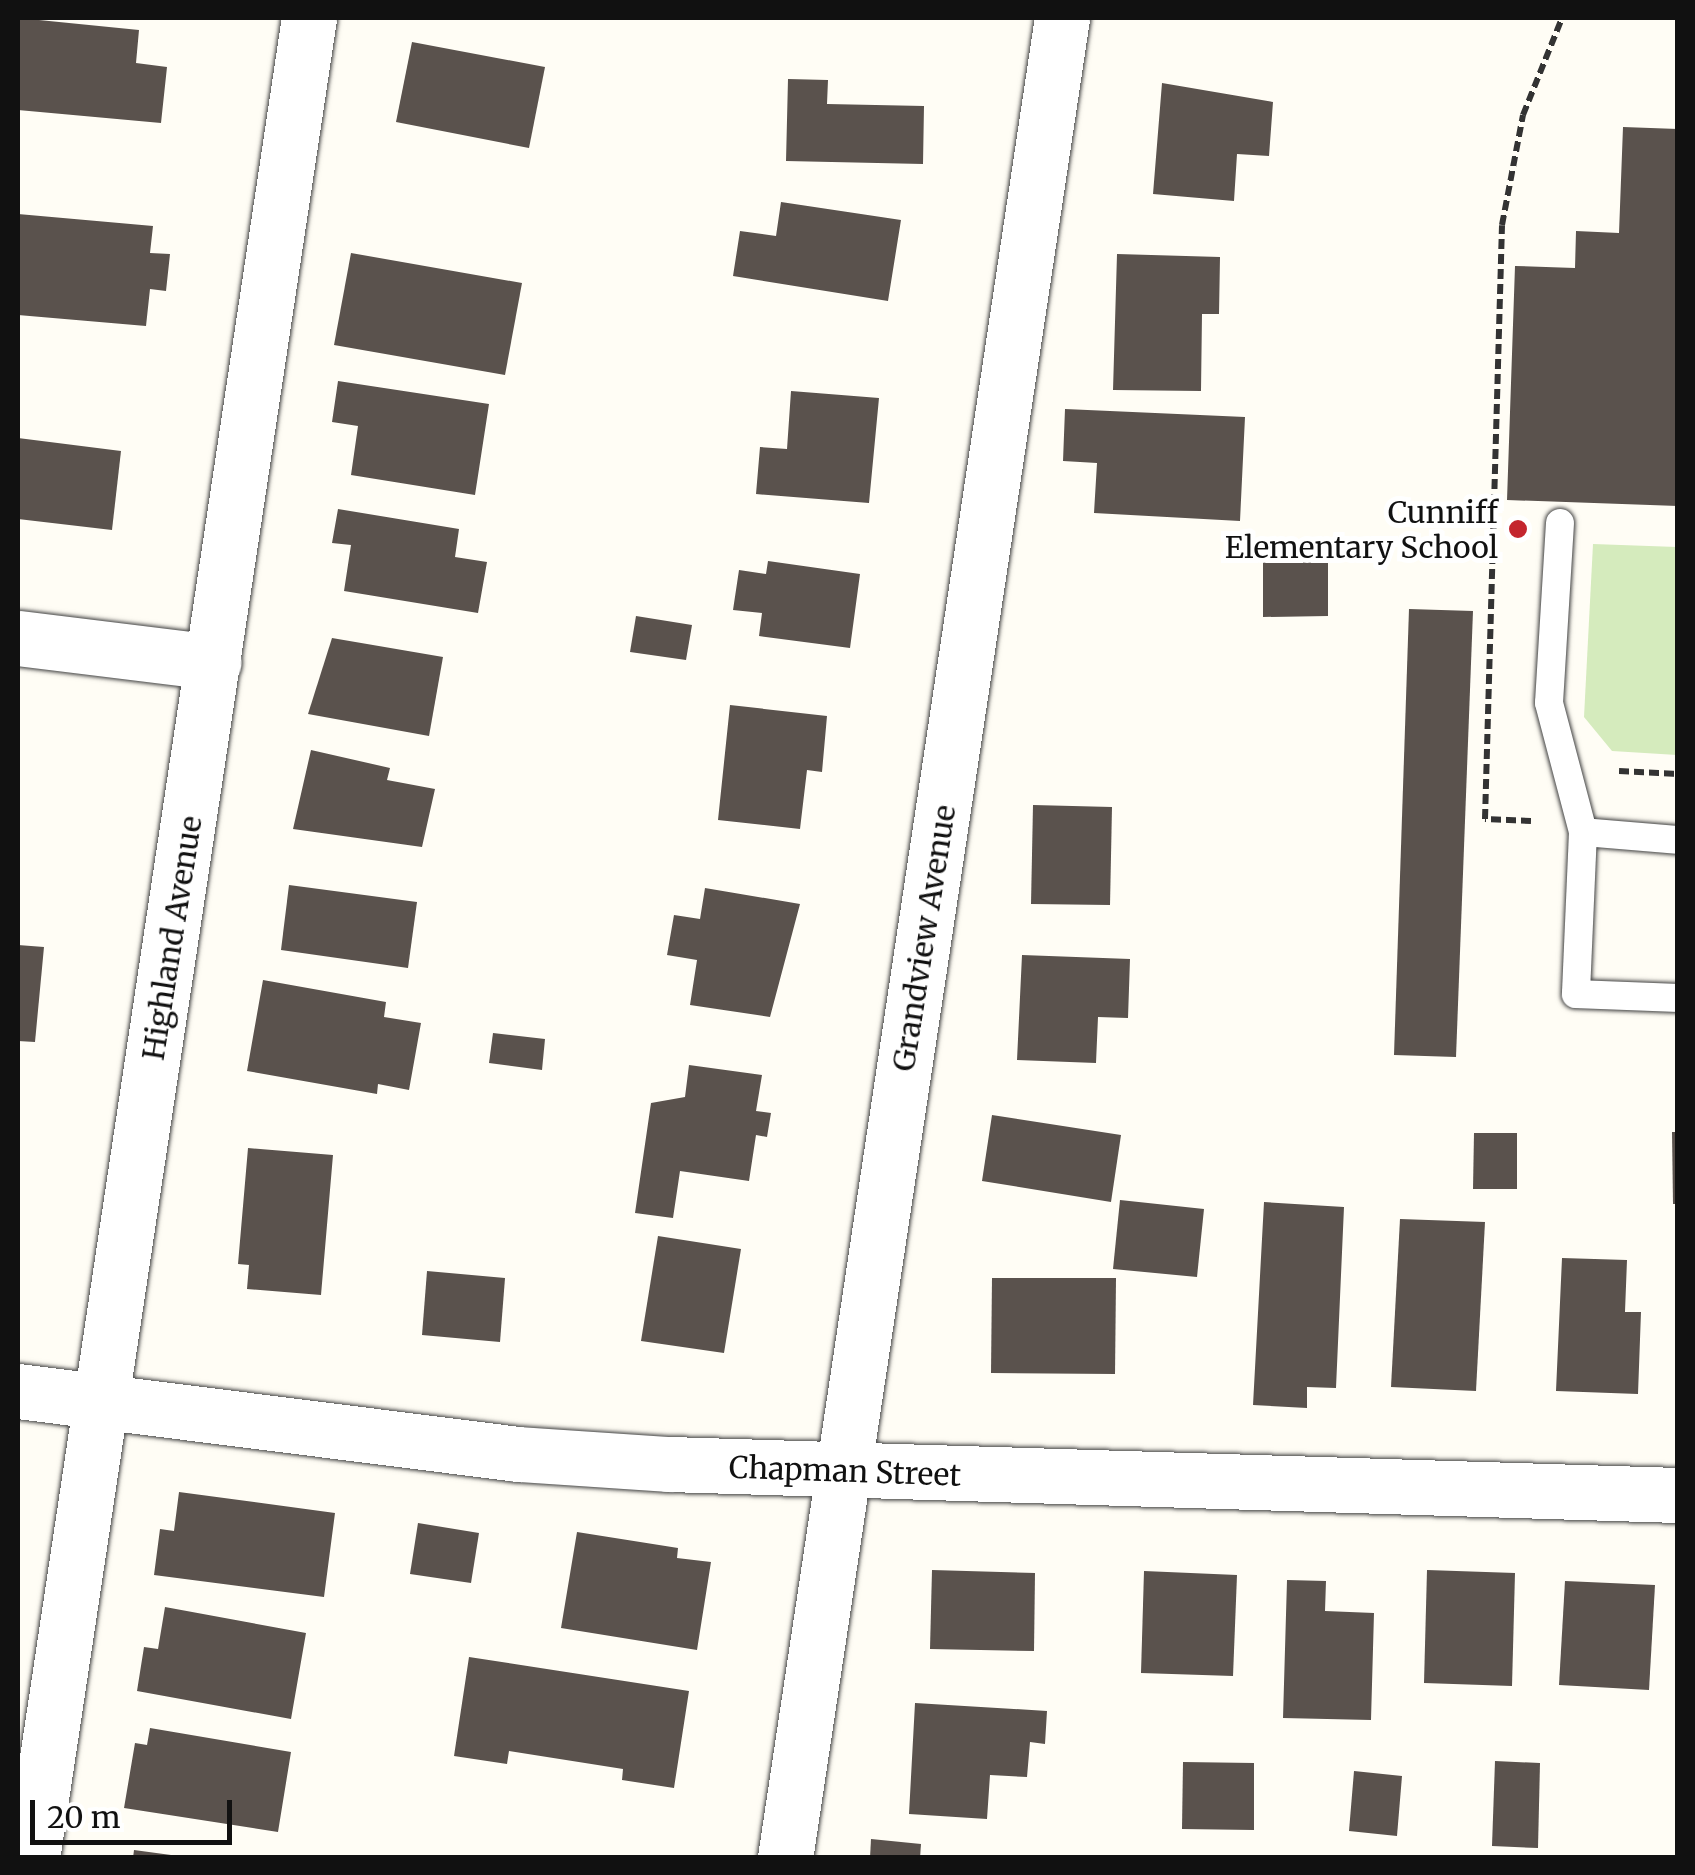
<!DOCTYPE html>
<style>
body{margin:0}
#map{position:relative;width:1695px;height:1875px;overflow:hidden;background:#fffdf5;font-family:Merriweather,serif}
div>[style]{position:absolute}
.green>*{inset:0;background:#d5ebbd}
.building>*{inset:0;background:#5a524d}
.path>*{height:6px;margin-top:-3px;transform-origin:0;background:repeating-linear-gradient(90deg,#333 0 10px,transparent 0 15px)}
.roads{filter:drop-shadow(0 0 2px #444) drop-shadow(0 0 2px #444)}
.service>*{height:28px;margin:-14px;padding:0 14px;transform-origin:14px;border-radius:14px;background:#fff}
.minor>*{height:55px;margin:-27.5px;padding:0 27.5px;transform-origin:27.5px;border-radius:27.5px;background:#fff}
.dots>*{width:28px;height:28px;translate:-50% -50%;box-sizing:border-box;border:5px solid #fff;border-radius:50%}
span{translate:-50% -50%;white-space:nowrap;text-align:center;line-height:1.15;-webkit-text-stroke:10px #fff;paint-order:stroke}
.poi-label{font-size:30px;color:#111}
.right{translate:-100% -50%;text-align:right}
.street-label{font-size:30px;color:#111}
.frame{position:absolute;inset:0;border:20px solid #111;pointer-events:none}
.scale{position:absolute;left:30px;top:1800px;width:202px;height:45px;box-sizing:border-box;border:5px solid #111;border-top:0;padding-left:12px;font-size:30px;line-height:35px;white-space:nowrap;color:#111;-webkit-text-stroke:8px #fff;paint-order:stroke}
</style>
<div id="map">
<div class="green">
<div style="clip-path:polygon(1593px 544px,1677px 547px,1677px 755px,1612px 751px,1584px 717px)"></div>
</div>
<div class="building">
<div style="clip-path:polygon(19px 18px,139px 30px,136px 63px,167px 67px,161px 123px,18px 110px)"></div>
<div style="clip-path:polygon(412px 42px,545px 67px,529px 148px,396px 122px)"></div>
<div style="clip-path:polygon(788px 79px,828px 80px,827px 104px,924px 106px,923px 164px,786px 161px)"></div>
<div style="clip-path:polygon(1162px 83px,1273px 102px,1269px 156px,1237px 154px,1234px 201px,1153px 194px)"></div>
<div style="clip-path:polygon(1623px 127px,1678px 129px,1678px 506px,1507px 500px,1515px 266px,1575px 268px,1576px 231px,1619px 233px)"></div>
<div style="clip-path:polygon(781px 202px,901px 220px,888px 301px,733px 276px,740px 231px,776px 236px)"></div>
<div style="clip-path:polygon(18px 214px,153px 226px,150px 253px,170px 254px,166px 291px,150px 289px,146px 326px,18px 315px)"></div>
<div style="clip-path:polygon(351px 253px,522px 283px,505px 375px,334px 345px)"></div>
<div style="clip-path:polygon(1117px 254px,1220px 257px,1219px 314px,1202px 314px,1201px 391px,1113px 390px)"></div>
<div style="clip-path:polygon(338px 381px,489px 404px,475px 495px,351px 475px,358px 426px,332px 422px)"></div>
<div style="clip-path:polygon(791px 391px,879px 398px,869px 503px,756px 494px,760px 447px,787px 449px)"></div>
<div style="clip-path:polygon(1065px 409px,1245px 417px,1240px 521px,1094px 513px,1097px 463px,1063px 461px)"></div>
<div style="clip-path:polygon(18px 438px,121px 451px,112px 530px,18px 519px)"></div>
<div style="clip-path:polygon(338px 509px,459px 529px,455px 557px,487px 562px,478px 613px,344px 591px,351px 545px,332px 543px)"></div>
<div style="clip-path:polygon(1328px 551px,1328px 616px,1263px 617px,1263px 552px)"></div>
<div style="clip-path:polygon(768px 561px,860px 574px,850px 648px,759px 636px,762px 613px,733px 610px,739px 570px,766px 574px)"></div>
<div style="clip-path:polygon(1409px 609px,1473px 611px,1456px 1057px,1394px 1055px)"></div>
<div style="clip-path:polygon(636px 616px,692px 625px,686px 660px,630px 652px)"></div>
<div style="clip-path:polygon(332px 638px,443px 657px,429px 736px,308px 714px)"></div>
<div style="clip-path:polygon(730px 705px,827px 716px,822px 772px,807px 770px,800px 829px,718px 820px)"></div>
<div style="clip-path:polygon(311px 750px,390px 768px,387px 780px,435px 789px,422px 847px,293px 829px)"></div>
<div style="clip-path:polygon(1033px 805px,1112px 807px,1110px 905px,1031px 904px)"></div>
<div style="clip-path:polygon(289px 885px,417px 902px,408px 968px,281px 950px)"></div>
<div style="clip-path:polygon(705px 888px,800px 904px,770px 1017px,690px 1005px,697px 960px,667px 955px,674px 915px,700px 919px)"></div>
<div style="clip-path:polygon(18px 945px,44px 947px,35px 1042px,18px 1041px)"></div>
<div style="clip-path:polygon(1022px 955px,1130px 959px,1128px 1018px,1098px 1017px,1096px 1063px,1017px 1060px)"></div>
<div style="clip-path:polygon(263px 980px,386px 1002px,384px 1017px,421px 1023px,409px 1090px,378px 1084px,377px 1094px,247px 1071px)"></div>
<div style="clip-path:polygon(493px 1033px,545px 1039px,542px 1070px,489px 1063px)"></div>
<div style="clip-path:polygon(689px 1065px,762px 1075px,756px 1111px,771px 1113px,767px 1137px,756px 1135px,749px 1181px,680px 1171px,673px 1218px,635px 1213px,651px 1103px,685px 1097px)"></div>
<div style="clip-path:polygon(992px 1115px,1121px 1135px,1111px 1202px,982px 1181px)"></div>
<div style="clip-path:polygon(1672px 1132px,1678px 1132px,1678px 1204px,1673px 1204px)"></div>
<div style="clip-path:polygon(1474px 1133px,1517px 1133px,1517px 1189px,1473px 1189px)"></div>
<div style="clip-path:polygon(248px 1148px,333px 1155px,321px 1295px,247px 1289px,249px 1265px,238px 1264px)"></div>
<div style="clip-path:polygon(1120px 1200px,1204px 1209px,1197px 1277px,1113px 1269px)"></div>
<div style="clip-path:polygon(1264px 1202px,1344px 1207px,1336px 1388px,1307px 1387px,1307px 1408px,1253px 1405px)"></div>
<div style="clip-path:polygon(1400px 1219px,1485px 1222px,1476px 1391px,1391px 1387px)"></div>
<div style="clip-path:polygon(658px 1236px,741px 1249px,724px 1353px,641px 1341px)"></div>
<div style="clip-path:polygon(1562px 1258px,1627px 1260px,1625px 1312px,1641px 1312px,1638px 1394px,1556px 1391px)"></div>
<div style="clip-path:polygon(427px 1271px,505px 1278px,500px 1342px,422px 1335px)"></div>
<div style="clip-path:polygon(992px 1278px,1116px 1278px,1115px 1374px,991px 1373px)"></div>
<div style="clip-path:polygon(179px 1492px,335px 1513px,324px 1597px,154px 1575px,160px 1529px,174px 1531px)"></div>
<div style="clip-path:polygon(418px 1523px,479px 1533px,471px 1583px,410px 1574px)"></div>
<div style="clip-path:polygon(577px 1532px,678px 1548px,677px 1558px,711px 1562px,697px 1650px,561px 1628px)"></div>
<div style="clip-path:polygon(932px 1570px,1035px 1573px,1034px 1651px,930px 1649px)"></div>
<div style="clip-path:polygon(1427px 1570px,1515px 1573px,1512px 1686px,1424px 1683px)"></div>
<div style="clip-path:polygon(1144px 1571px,1237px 1575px,1233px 1676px,1141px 1673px)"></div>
<div style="clip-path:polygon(1287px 1580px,1326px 1581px,1325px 1611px,1374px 1613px,1371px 1720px,1283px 1718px)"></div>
<div style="clip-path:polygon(1565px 1581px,1655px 1585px,1649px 1690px,1559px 1685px)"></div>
<div style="clip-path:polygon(165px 1607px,306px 1633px,291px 1719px,137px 1691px,144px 1647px,158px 1649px)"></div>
<div style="clip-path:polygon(469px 1657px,689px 1691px,674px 1788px,622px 1780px,623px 1769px,509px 1751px,507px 1764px,454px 1756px)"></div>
<div style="clip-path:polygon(915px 1703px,1047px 1711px,1045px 1744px,1030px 1742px,1027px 1777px,990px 1775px,987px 1819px,909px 1814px)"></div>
<div style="clip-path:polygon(150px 1728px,291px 1752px,278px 1832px,124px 1808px,135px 1743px,147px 1745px)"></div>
<div style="clip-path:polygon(1495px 1761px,1540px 1763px,1538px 1848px,1492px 1846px)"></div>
<div style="clip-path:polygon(1183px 1762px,1254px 1763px,1254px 1830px,1182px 1829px)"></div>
<div style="clip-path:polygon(1354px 1771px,1402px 1776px,1397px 1836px,1349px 1831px)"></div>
<div style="clip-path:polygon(871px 1839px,921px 1844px,920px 1858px,870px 1858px)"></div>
<div style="clip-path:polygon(134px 1850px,171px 1855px,171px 1858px,133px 1858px)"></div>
</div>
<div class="path">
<div style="left:1619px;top:771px;width:59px;rotate:2.9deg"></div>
<div style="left:1531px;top:821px;width:46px;rotate:-177.5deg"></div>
<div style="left:1485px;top:819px;width:594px;rotate:-88.36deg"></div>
<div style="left:1502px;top:225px;width:112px;rotate:-79.2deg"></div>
<div style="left:1523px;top:115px;width:105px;rotate:-68.1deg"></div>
</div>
<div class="roads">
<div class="service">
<div style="left:1560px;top:523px;width:180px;rotate:93.5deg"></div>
<div style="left:1549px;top:703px;width:133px;rotate:75.2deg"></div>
<div style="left:1678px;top:840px;width:95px;rotate:-175.2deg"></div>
<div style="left:1583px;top:832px;width:162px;rotate:92.5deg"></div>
<div style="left:1576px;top:994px;width:102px;rotate:2.2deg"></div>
</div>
<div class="minor">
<div style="left:18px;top:638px;width:197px;rotate:7deg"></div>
<div style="left:18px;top:1391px;width:504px;rotate:7.18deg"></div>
<div style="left:518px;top:1454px;width:151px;rotate:3.8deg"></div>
<div style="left:669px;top:1464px;width:1009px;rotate:1.76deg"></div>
<div style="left:32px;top:1858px;width:1861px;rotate:-81.44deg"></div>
<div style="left:785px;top:1858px;width:1861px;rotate:-81.44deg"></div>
</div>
</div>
<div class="dots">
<div style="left:1518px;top:529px;background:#c4262e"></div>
</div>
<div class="poi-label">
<span class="right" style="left:1498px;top:529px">Cunniff<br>Elementary School</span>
</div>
<div class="street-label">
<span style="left:172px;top:938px;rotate:-81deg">Highland Avenue</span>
<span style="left:924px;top:938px;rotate:-81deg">Grandview Avenue</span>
<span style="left:845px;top:1471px;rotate:2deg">Chapman Street</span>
</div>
<div class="frame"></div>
<div class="scale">20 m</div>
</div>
